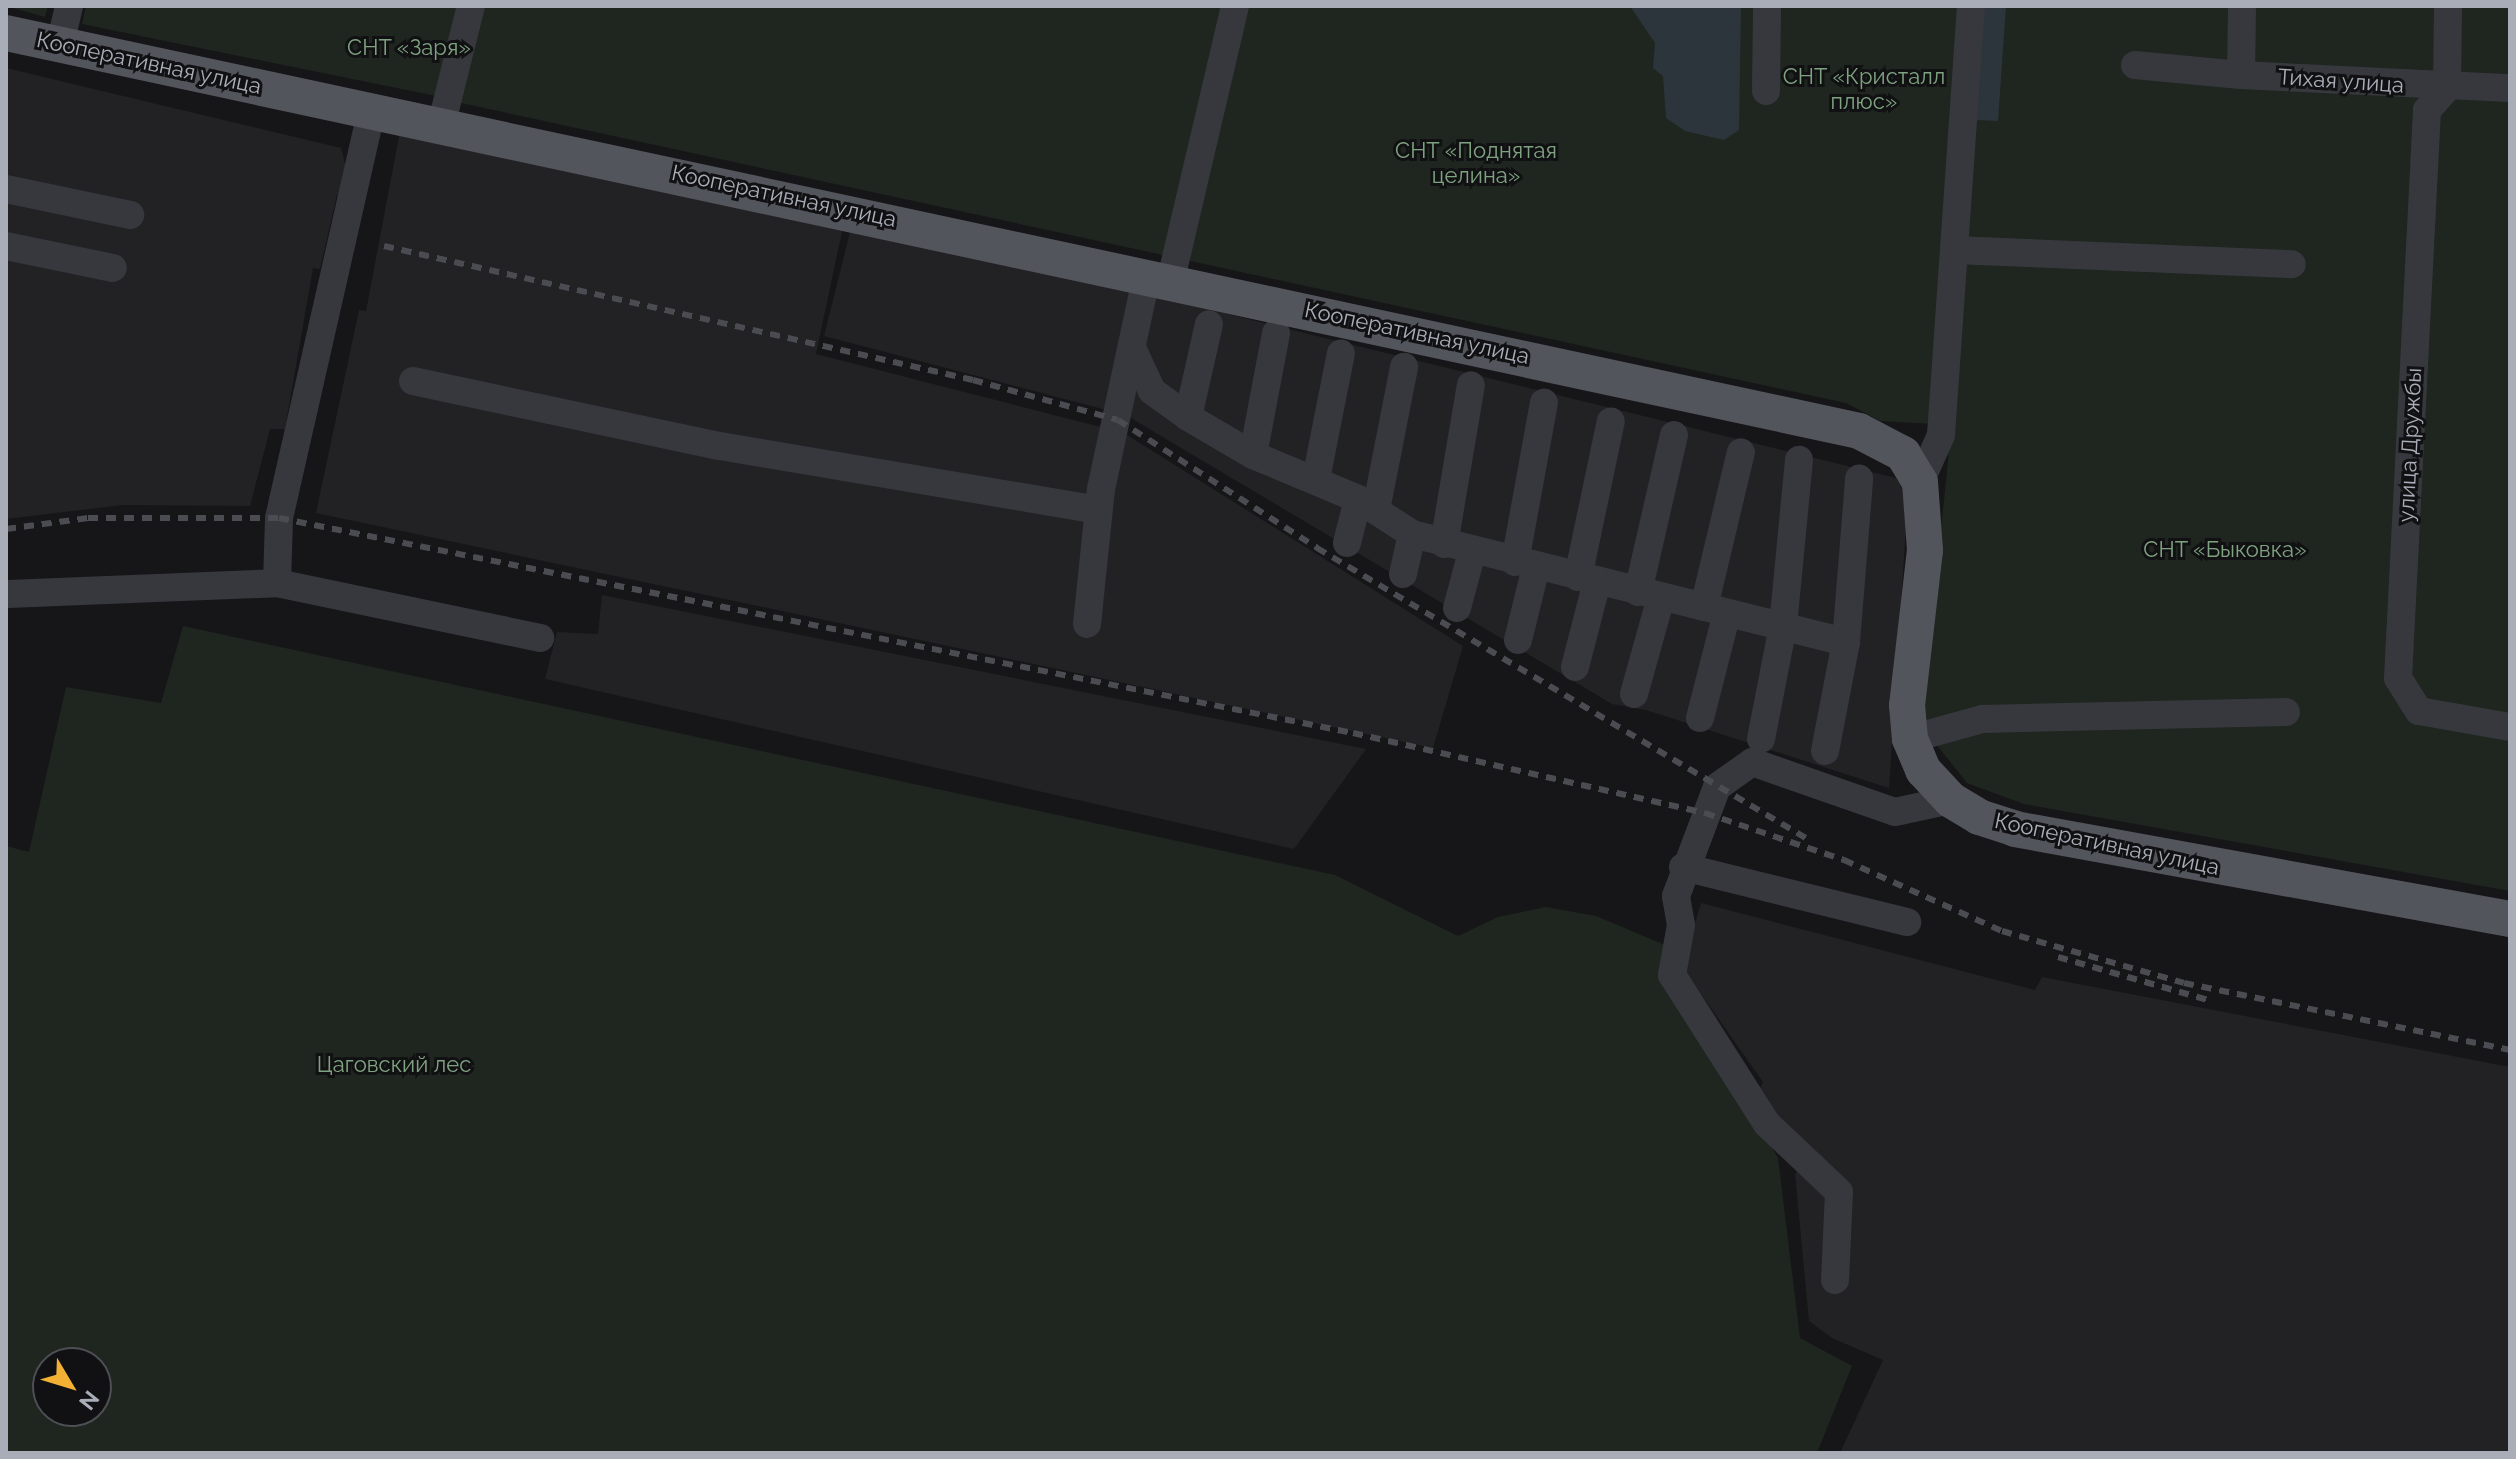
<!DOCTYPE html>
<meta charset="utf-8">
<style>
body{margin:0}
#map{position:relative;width:2516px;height:1459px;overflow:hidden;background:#161618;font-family:Raleway,sans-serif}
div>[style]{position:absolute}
.built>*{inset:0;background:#222225}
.green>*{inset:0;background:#1e261f}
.water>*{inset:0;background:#2c353c}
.minor>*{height:28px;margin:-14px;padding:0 14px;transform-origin:14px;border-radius:14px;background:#37383d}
.major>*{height:36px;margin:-18px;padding:0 18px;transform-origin:18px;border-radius:18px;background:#53555c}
.rail>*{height:6px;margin-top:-3px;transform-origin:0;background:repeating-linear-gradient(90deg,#4a4c52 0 10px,transparent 0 18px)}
span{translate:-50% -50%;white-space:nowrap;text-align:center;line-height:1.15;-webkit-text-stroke:6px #111113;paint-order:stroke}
.park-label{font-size:22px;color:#7fa381}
.street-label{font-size:22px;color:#a8adb8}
.frame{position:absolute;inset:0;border:8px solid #a8adb8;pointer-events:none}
.north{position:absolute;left:32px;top:1347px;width:80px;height:80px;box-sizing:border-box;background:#111113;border:2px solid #4d4f55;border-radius:50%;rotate:128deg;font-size:22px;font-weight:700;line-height:32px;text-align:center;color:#a8adb8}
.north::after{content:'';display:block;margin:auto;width:28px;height:36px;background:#f2b134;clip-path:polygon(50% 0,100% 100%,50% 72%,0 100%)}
</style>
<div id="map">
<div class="built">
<div style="clip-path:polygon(6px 68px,341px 148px,347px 171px,344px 193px,337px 195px,320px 269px,313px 268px,285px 429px,270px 429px,250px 506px,123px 505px,6px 519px)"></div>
<div style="clip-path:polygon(401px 126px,844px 222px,816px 354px,1124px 433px,1463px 646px,1433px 748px,316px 513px,359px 310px,366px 311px)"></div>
<div style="clip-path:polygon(852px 224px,1134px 291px,1114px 412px,824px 336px)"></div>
<div style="clip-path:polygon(1154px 296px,1896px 478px,1908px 495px,1889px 788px,1646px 710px,1612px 704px,1124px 414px)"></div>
<div style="clip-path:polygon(602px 595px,1366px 749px,1294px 849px,545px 679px,557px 632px,598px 634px)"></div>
<div style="clip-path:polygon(1701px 903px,2035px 990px,2042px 977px,2510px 1067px,2510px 1453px,1840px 1453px,1883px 1360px,1832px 1338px,1809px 1321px,1795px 1174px,1803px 1166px,1757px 1096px,1763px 1082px,1682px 967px)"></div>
</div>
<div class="green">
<div style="clip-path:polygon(6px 6px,48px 6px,45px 17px)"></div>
<div style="clip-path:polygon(86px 6px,463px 6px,441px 97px,82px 24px)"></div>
<div style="clip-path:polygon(475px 6px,1959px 6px,1933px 424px,1880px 421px,1846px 403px,452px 101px)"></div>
<div style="clip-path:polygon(1966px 6px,2510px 6px,2510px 891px,2024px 804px,1967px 783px,1921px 725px,1948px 461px)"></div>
<div style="clip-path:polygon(evenodd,183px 626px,1335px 875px,1458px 936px,1498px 917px,1546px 907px,1596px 916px,1670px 947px,1730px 1079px,1778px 1158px,1800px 1338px,1852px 1366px,1817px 1453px,6px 1453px,6px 846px,29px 852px,66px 687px,161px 703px,183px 626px,48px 1363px,96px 1363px,96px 1411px,48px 1411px,48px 1363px)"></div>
</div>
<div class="water">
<div style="clip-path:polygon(1630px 6px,1741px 6px,1739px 130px,1724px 140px,1685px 131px,1666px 118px,1663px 76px,1653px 68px,1655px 43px)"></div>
<div style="clip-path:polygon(1983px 6px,2006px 6px,1998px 121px,1976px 120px)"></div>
</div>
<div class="minor">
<div style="left:2242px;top:6px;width:69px;rotate:90.8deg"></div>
<div style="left:2241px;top:75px;width:269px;rotate:2.8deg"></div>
<div style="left:2448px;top:6px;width:82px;rotate:90.7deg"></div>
<div style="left:2447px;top:88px;width:30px;rotate:132deg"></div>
<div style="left:2427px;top:110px;width:569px;rotate:92.92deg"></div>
<div style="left:2398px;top:678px;width:39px;rotate:58deg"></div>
<div style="left:2419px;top:711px;width:92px;rotate:10deg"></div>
<div style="left:60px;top:45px;width:40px;rotate:-77deg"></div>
<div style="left:2135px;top:65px;width:106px;rotate:5.4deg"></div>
<div style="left:1766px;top:91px;width:85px;rotate:-89.3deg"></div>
<div style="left:442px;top:122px;width:120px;rotate:-76deg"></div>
<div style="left:6px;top:189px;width:127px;rotate:11.8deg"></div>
<div style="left:6px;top:246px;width:109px;rotate:11.6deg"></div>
<div style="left:1954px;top:250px;width:338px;rotate:2.4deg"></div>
<div style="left:1171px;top:279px;width:280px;rotate:-76.8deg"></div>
<div style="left:1133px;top:350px;width:45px;rotate:65.1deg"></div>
<div style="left:1152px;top:391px;width:44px;rotate:35.8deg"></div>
<div style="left:1188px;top:417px;width:75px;rotate:30.3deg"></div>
<div style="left:1253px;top:455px;width:114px;rotate:22.7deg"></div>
<div style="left:1358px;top:499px;width:64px;rotate:32.9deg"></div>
<div style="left:1412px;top:534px;width:447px;rotate:14deg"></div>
<div style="left:1846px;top:642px;width:164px;rotate:-85.4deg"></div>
<div style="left:413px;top:381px;width:314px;rotate:12deg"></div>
<div style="left:720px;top:446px;width:383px;rotate:9.6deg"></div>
<div style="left:1188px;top:417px;width:95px;rotate:-77.3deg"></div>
<div style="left:1253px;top:455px;width:124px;rotate:-79.3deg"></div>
<div style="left:1316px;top:479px;width:128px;rotate:-78.8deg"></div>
<div style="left:1920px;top:482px;width:51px;rotate:-65.9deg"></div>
<div style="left:1941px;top:435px;width:430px;rotate:-86deg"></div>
<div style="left:1376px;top:510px;width:146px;rotate:-78.9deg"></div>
<div style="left:1347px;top:543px;width:45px;rotate:-76deg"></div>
<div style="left:1444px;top:544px;width:161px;rotate:-80.4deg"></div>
<div style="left:1515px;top:562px;width:162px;rotate:-79.7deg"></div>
<div style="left:1403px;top:574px;width:41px;rotate:-77.3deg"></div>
<div style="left:1578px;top:577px;width:159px;rotate:-78.1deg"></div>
<div style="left:277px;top:583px;width:65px;rotate:-88.2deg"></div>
<div style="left:279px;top:518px;width:420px;rotate:-77.2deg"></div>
<div style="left:1638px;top:592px;width:161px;rotate:-77.1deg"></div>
<div style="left:8px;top:594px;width:269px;rotate:-2.3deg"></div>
<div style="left:277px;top:583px;width:269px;rotate:11.8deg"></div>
<div style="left:1704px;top:607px;width:159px;rotate:-76.6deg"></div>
<div style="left:1457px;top:608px;width:58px;rotate:-75deg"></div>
<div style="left:1087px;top:624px;width:136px;rotate:-84.1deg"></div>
<div style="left:1101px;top:489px;width:219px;rotate:-77.9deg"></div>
<div style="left:1518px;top:640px;width:75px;rotate:-76.1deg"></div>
<div style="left:1575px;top:667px;width:88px;rotate:-75.5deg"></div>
<div style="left:1634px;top:694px;width:101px;rotate:-74.4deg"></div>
<div style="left:1700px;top:718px;width:108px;rotate:-75.6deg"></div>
<div style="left:1761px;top:739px;width:115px;rotate:-79deg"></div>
<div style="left:1783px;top:626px;width:167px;rotate:-84.5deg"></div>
<div style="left:1910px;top:739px;width:75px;rotate:-15.5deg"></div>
<div style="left:1982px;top:719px;width:304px;rotate:-1.3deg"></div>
<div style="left:1825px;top:751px;width:111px;rotate:-79.1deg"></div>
<div style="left:1683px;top:867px;width:231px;rotate:13.8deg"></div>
<div style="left:1835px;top:1280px;width:88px;rotate:-87.4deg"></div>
<div style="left:1839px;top:1192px;width:99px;rotate:-136.6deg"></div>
<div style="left:1767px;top:1124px;width:177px;rotate:-122.5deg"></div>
<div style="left:1672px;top:975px;width:51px;rotate:-79.8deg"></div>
<div style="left:1681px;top:925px;width:29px;rotate:-100deg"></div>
<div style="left:1676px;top:896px;width:116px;rotate:-69.4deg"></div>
<div style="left:1717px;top:787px;width:43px;rotate:-35.5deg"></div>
<div style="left:1752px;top:762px;width:151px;rotate:19.3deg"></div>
<div style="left:1895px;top:812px;width:57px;rotate:-12.1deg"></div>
</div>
<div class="major">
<div style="left:6px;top:33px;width:1895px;rotate:12.12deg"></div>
<div style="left:1859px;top:431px;width:50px;rotate:27.6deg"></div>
<div style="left:1903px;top:454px;width:33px;rotate:59deg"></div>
<div style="left:1920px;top:482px;width:68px;rotate:85.8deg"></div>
<div style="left:1925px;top:550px;width:156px;rotate:96.6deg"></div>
<div style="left:1907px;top:705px;width:34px;rotate:85deg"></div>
<div style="left:1910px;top:739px;width:34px;rotate:67deg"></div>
<div style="left:1923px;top:770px;width:41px;rotate:47deg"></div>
<div style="left:1951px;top:800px;width:33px;rotate:31deg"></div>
<div style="left:1979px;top:817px;width:38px;rotate:18deg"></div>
<div style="left:2015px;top:829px;width:503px;rotate:10.3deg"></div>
</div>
<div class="rail">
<div style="left:384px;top:246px;width:604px;rotate:12.82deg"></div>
<div style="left:973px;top:380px;width:150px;rotate:15.4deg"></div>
<div style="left:1118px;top:420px;width:237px;rotate:32.7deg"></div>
<div style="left:1317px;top:548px;width:572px;rotate:30.69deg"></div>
<div style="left:6px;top:529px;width:83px;rotate:-7.6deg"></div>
<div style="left:88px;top:518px;width:191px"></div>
<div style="left:279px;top:518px;width:1095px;rotate:11.32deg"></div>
<div style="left:1353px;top:733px;width:361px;rotate:12.8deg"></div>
<div style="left:1705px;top:813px;width:147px;rotate:18.7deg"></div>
<div style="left:1844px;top:860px;width:173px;rotate:24.2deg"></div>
<div style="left:2002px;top:931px;width:189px;rotate:15.9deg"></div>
<div style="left:2184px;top:983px;width:333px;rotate:11.6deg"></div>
<div style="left:2058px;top:957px;width:156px;rotate:16deg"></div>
</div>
<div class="park-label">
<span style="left:409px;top:48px">СНТ «Заря»</span>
<span style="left:1864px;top:89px">СНТ «Кристалл<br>плюс»</span>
<span style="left:1476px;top:163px">СНТ «Поднятая<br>целина»</span>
<span style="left:2225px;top:550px">СНТ «Быковка»</span>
<span style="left:394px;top:1065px">Цаговский лес</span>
</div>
<div class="street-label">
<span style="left:149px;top:63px;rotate:12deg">Кооперативная улица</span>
<span style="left:2341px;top:81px;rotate:4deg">Тихая улица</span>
<span style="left:784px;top:196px;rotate:12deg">Кооперативная улица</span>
<span style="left:1417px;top:333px;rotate:12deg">Кооперативная улица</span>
<span style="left:2410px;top:445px;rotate:-87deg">улица Дружбы</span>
<span style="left:2107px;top:844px;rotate:12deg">Кооперативная улица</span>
</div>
<div class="frame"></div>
<div class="north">N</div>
</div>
